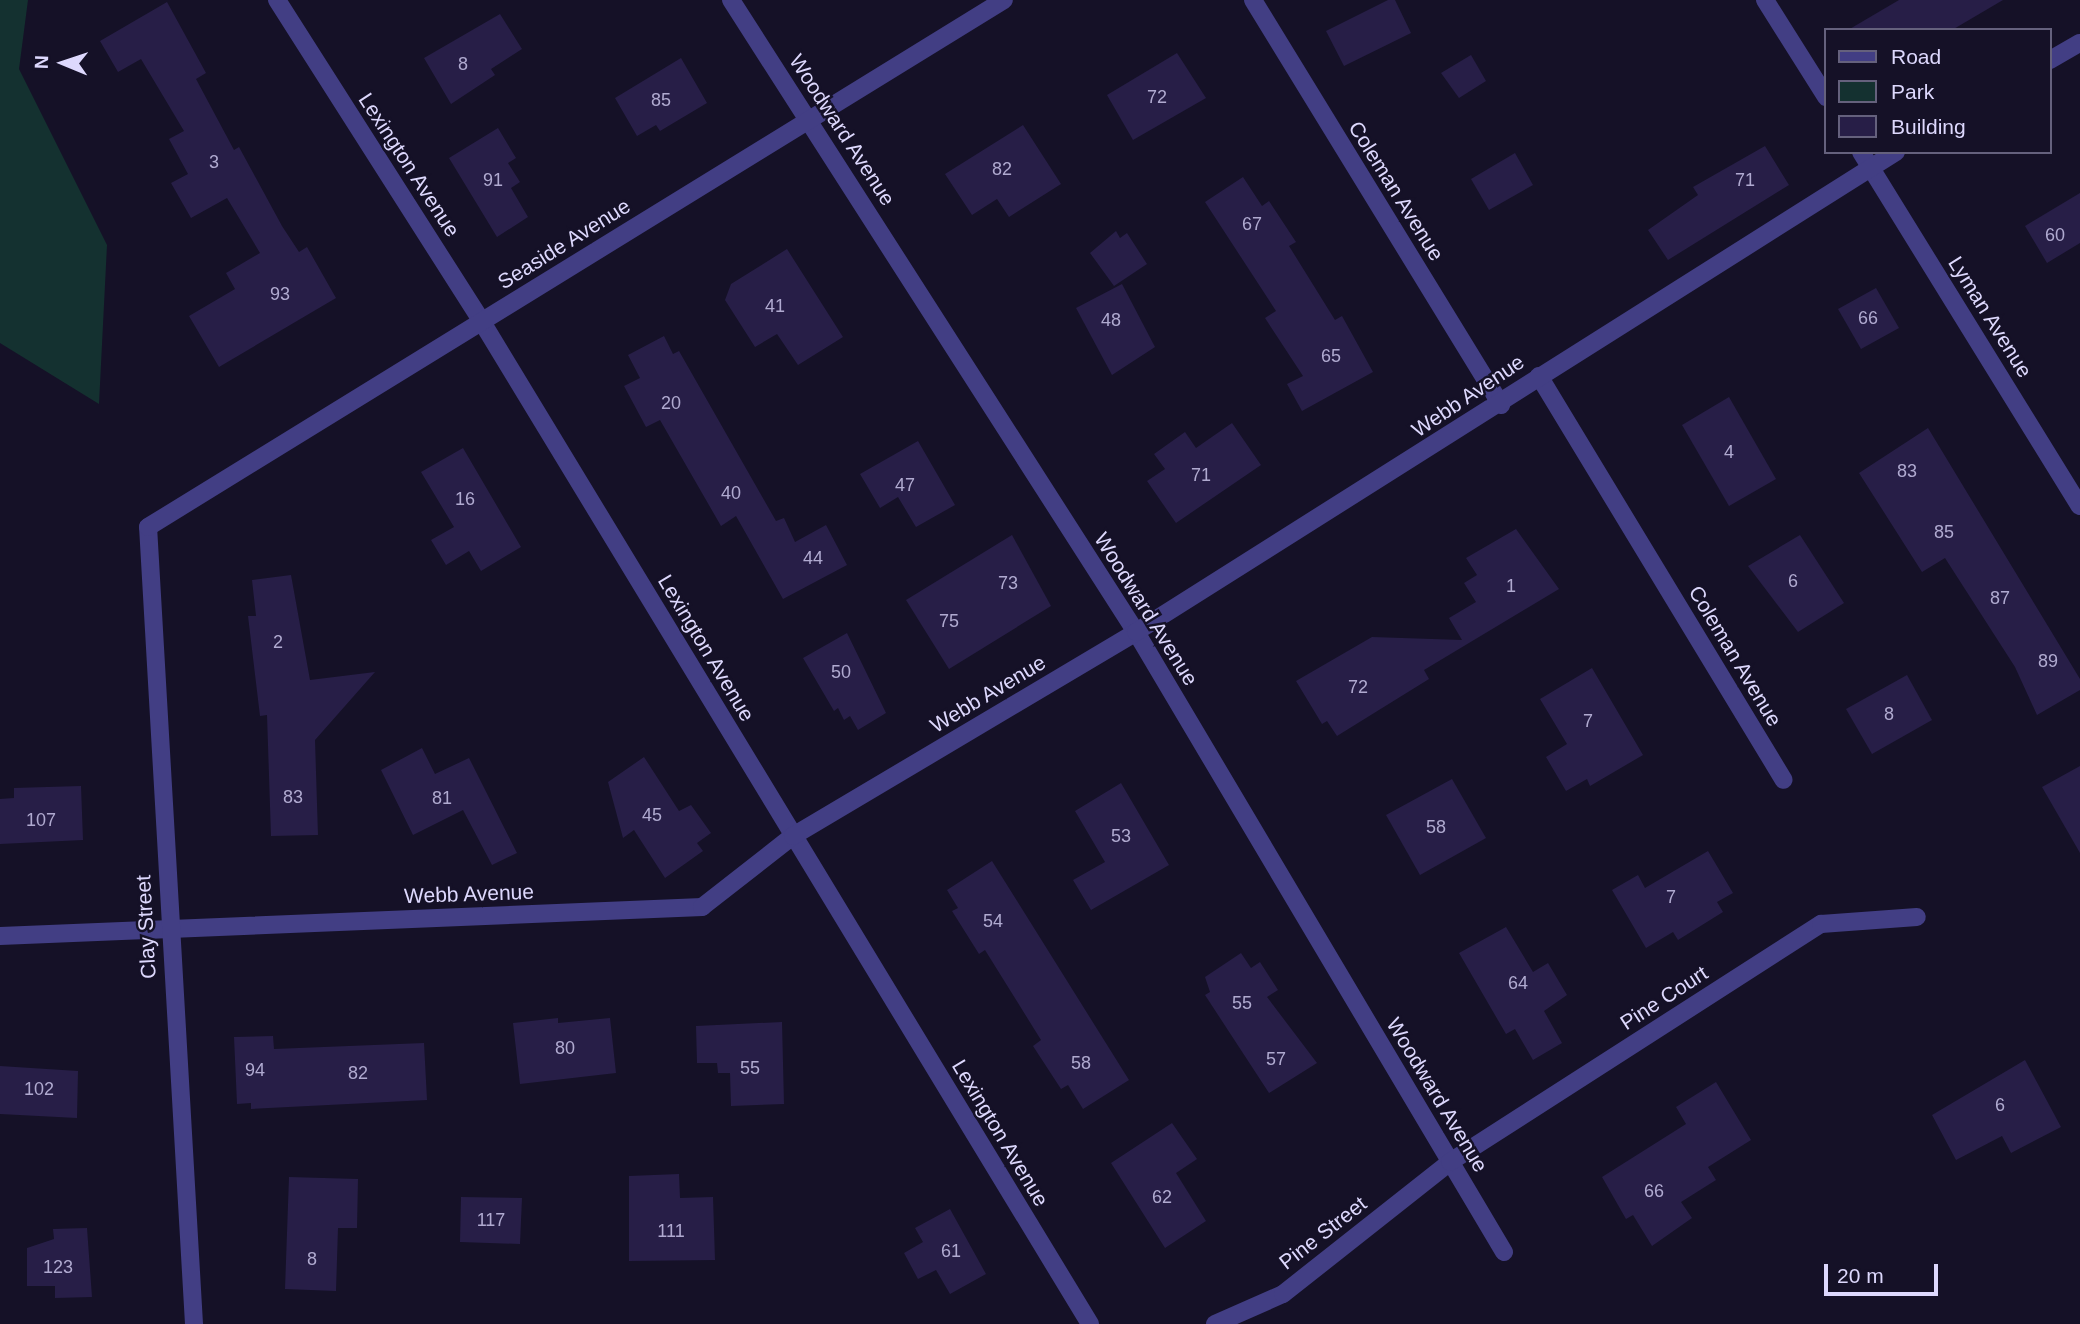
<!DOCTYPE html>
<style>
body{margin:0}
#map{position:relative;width:2080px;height:1324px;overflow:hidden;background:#151127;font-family:Helvetica,sans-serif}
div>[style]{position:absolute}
.green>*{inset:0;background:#143130}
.building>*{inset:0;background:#271e47}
.minor>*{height:18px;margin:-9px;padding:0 9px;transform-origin:9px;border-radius:9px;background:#423e84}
span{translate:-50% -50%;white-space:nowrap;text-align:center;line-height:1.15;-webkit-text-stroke:5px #151127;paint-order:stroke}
.number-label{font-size:18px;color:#b0aad0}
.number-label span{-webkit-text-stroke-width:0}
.street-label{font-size:21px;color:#ddd8fd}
.legend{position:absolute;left:1824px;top:28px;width:228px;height:126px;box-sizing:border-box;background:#151127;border:2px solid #65617d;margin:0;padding:9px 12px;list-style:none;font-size:21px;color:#ddd8fd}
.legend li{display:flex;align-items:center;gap:14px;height:35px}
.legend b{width:35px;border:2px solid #65617d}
.north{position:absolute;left:28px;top:28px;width:70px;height:70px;-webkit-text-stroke:5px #151127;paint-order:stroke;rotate:272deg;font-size:19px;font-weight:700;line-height:28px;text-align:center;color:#ddd8fd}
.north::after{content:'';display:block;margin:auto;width:24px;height:32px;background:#ddd8fd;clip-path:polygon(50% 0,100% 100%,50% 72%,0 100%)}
.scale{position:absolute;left:1824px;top:1264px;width:114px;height:32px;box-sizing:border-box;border:4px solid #ddd8fd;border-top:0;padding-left:9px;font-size:21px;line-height:24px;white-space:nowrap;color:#ddd8fd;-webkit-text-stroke:5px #151127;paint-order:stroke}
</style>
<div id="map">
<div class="green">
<div style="clip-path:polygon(0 0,28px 0,19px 69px,107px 245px,99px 404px,0 343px)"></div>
</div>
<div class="building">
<div style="clip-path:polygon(1388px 0,1395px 0,1411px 33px,1344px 66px,1326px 31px)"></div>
<div style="clip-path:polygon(1899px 0,2003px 0,1952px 30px,1848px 30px)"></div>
<div style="clip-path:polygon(167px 2px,206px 73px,196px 79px,234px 150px,239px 147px,282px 226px,299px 252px,307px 247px,336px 298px,219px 367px,189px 316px,235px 289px,226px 273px,260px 253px,227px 198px,191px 218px,171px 183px,188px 174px,169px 139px,184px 131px,141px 59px,118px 72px,100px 41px)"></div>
<div style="clip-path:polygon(500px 14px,522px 49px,491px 69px,495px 75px,451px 104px,424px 58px)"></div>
<div style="clip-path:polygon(1177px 53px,1206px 98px,1133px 140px,1107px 95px)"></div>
<div style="clip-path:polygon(1471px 55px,1486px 81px,1459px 98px,1441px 73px)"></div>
<div style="clip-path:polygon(681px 58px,707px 103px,660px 131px,656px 125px,637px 136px,615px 98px)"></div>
<div style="clip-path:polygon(1023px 125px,1061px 184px,1009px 217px,997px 199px,972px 215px,945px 174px)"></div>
<div style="clip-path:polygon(498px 128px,516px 158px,508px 163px,520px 182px,511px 188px,528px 217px,497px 237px,449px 158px)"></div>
<div style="clip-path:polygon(1765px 146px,1789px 185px,1668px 260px,1648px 230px,1698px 195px,1693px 187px)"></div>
<div style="clip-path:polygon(1515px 153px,1533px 185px,1489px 210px,1471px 179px)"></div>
<div style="clip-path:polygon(1243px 177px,1262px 206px,1269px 201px,1296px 242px,1289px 246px,1335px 320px,1342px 316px,1373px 372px,1302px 411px,1287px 384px,1303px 376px,1265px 318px,1276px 311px,1205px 202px)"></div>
<div style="clip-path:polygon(2080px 193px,2080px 243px,2047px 263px,2025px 226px)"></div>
<div style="clip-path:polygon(1116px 231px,1120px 238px,1127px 233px,1147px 264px,1114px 286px,1090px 253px)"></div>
<div style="clip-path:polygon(787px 249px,843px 337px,798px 365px,777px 334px,755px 347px,725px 300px,731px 284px)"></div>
<div style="clip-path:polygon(1122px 284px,1155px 347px,1112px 375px,1076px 308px)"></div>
<div style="clip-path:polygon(1876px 288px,1899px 328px,1861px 349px,1838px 309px)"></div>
<div style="clip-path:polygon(664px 336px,673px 354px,679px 351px,776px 521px,784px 518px,795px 542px,826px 525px,847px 565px,783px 599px,736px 516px,721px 526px,660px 420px,646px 427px,624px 386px,640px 378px,628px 355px)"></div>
<div style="clip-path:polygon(1729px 397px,1776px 479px,1729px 506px,1682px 425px)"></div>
<div style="clip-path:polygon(1232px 423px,1261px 465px,1176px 523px,1147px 481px,1165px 469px,1154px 454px,1185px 432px,1196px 448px)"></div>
<div style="clip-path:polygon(1928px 428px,2080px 679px,2080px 690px,2037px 715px,2015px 667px,1945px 558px,1922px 572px,1859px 473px)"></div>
<div style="clip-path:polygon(918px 441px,955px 505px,916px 527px,898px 497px,880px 508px,860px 474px)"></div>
<div style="clip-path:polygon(463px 448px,521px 547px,481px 571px,469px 551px,446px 565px,431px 540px,454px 527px,421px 472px)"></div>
<div style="clip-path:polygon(1516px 529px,1559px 589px,1424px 670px,1429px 679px,1337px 736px,1327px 721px,1322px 724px,1296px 681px,1372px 637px,1462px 640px,1449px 618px,1476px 602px,1464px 583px,1477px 575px,1466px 558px)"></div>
<div style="clip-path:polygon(1012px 535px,1051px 606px,949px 669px,906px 600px)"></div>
<div style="clip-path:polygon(1800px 535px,1844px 603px,1798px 632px,1748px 566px)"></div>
<div style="clip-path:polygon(291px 575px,310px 680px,375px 672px,315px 740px,318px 835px,271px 836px,267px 715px,260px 716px,248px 616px,256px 616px,252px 580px)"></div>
<div style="clip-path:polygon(847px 633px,886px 713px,858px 730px,850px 716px,844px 720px,838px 708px,834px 711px,803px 658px)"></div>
<div style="clip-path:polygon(1592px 668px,1643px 755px,1590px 786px,1587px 779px,1566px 791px,1546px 757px,1567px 744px,1540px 699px)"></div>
<div style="clip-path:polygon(1907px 675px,1932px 720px,1872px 754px,1846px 709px)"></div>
<div style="clip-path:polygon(422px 748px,435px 774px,469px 758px,517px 853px,492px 865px,463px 810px,413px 835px,381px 770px)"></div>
<div style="clip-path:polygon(644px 757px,679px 811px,691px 805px,711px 833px,697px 843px,703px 851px,665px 878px,634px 830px,623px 838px,608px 782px)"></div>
<div style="clip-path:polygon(2080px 766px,2080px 853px,2042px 787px)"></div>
<div style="clip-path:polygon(1452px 779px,1486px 838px,1420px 875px,1386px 815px)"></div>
<div style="clip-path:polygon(1121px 783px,1169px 865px,1091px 910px,1073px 880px,1105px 862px,1075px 811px)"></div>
<div style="clip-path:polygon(81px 786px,83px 840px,0 844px,0 799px,14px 798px,14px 788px)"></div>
<div style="clip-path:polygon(1708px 851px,1733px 893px,1717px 902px,1723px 912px,1678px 940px,1673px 932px,1646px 948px,1612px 890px,1638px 875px,1645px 888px)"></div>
<div style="clip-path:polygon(992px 861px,1129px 1080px,1083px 1109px,1068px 1085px,1061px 1089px,1033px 1046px,1041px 1040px,985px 950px,979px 954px,952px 911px,958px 908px,947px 890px)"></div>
<div style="clip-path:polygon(1506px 927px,1533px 972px,1548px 963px,1567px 995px,1544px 1011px,1562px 1043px,1533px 1060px,1515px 1029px,1506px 1034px,1459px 953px)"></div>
<div style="clip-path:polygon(1241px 953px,1251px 968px,1260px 962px,1278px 990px,1267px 997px,1317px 1063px,1269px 1093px,1205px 995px,1210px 992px,1205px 977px)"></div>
<div style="clip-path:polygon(558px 1018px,558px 1023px,610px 1018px,616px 1073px,520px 1084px,513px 1023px)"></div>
<div style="clip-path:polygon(782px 1022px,784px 1104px,731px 1106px,730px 1073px,718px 1073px,717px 1063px,697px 1063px,696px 1026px)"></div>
<div style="clip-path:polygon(273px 1036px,274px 1049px,424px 1043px,427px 1100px,251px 1109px,251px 1103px,237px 1104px,234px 1037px)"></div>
<div style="clip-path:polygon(2025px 1060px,2061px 1127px,2011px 1153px,2002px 1136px,1956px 1160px,1932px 1115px)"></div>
<div style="clip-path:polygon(0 1066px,78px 1071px,77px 1118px,0 1114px)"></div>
<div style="clip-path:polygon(1716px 1082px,1751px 1140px,1708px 1167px,1716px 1180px,1681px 1202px,1692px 1218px,1652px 1246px,1633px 1215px,1626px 1219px,1602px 1177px,1686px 1124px,1676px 1107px)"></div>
<div style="clip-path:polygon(1172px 1123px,1197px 1159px,1176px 1173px,1206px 1221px,1165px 1248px,1111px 1163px)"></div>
<div style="clip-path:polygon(679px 1174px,680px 1198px,713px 1197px,715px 1260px,629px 1261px,629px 1176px)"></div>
<div style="clip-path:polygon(289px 1177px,358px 1179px,357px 1228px,338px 1228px,336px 1291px,285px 1289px)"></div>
<div style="clip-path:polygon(461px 1197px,522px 1198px,520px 1244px,460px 1242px)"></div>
<div style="clip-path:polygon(950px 1209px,986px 1274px,950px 1294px,936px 1270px,918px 1279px,904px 1253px,923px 1242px,915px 1228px)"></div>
<div style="clip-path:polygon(87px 1228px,92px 1297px,55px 1298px,55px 1286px,27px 1286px,27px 1248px,54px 1239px,53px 1229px)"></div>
</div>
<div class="minor">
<div style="left:277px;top:0;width:382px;rotate:57.5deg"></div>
<div style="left:482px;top:322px;width:1172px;rotate:58.75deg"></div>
<div style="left:731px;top:0;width:751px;rotate:57.35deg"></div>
<div style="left:1136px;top:632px;width:721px;rotate:59.31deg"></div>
<div style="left:1253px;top:0;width:475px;rotate:58.5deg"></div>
<div style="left:1765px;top:0;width:115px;rotate:57.8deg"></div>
<div style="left:2050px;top:60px;width:34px;rotate:-30deg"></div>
<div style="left:1861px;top:152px;width:416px;rotate:58.3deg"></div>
<div style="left:1539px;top:376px;width:472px;rotate:58.8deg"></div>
<div style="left:0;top:936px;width:703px;rotate:-2.37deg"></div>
<div style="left:702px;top:907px;width:115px;rotate:-38deg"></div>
<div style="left:793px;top:836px;width:399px;rotate:-30.7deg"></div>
<div style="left:1136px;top:632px;width:899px;rotate:-32.28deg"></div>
<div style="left:194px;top:1324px;width:798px;rotate:-93.3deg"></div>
<div style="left:148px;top:527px;width:1005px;rotate:-31.62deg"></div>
<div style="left:1215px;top:1324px;width:74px;rotate:-23.8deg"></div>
<div style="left:1283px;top:1294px;width:213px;rotate:-38.3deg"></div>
<div style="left:1450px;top:1162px;width:441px;rotate:-32.7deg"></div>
<div style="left:1821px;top:924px;width:96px;rotate:-4.2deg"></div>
</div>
<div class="number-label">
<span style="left:463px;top:64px">8</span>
<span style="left:1157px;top:97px">72</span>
<span style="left:661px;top:100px">85</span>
<span style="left:214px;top:162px">3</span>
<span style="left:1002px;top:169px">82</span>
<span style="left:493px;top:180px">91</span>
<span style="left:1745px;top:180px">71</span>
<span style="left:1252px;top:224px">67</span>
<span style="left:2055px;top:235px">60</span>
<span style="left:280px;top:294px">93</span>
<span style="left:775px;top:306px">41</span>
<span style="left:1868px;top:318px">66</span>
<span style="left:1111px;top:320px">48</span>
<span style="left:1331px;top:356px">65</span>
<span style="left:671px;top:403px">20</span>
<span style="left:1729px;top:452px">4</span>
<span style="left:1907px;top:471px">83</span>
<span style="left:1201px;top:475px">71</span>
<span style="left:905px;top:485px">47</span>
<span style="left:731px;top:493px">40</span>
<span style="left:465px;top:499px">16</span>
<span style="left:1944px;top:532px">85</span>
<span style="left:813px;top:558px">44</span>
<span style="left:1793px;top:581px">6</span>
<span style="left:1008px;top:583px">73</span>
<span style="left:1511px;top:586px">1</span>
<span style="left:2000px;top:598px">87</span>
<span style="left:949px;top:621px">75</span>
<span style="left:278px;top:642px">2</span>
<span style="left:2048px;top:661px">89</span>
<span style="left:841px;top:672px">50</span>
<span style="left:1358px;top:687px">72</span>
<span style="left:1889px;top:714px">8</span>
<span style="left:1588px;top:721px">7</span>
<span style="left:293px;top:797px">83</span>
<span style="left:442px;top:798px">81</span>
<span style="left:652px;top:815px">45</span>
<span style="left:41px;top:820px">107</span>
<span style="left:1436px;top:827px">58</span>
<span style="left:1121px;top:836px">53</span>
<span style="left:1671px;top:897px">7</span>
<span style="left:993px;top:921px">54</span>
<span style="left:1518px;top:983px">64</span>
<span style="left:1242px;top:1003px">55</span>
<span style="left:565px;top:1048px">80</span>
<span style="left:1276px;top:1059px">57</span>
<span style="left:1081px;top:1063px">58</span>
<span style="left:750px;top:1068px">55</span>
<span style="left:255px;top:1070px">94</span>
<span style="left:358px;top:1073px">82</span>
<span style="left:39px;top:1089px">102</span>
<span style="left:2000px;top:1105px">6</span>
<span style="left:1654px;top:1191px">66</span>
<span style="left:1162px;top:1197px">62</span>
<span style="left:491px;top:1220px">117</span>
<span style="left:671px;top:1231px">111</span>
<span style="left:951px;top:1251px">61</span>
<span style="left:312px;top:1259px">8</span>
<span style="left:58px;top:1267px">123</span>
</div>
<div class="street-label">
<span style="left:842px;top:130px;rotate:57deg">Woodward Avenue</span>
<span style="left:409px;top:165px;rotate:57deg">Lexington Avenue</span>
<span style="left:1396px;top:191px;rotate:58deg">Coleman Avenue</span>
<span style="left:564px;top:244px;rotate:-32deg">Seaside Avenue</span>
<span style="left:1990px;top:317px;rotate:58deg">Lyman Avenue</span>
<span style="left:1468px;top:396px;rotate:-34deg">Webb Avenue</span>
<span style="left:1146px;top:609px;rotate:58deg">Woodward Avenue</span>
<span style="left:706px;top:648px;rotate:59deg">Lexington Avenue</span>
<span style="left:1735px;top:656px;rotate:59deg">Coleman Avenue</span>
<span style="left:988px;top:694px;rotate:-31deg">Webb Avenue</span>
<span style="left:469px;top:894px;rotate:-2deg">Webb Avenue</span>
<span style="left:146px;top:927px;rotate:-93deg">Clay Street</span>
<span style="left:1664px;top:998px;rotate:-33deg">Pine Court</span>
<span style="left:1437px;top:1095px;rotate:59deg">Woodward Avenue</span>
<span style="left:1000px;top:1133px;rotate:59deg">Lexington Avenue</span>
<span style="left:1323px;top:1233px;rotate:-38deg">Pine Street</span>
</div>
<ul class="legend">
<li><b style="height:9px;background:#423e84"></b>Road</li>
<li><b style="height:19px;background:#143130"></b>Park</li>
<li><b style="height:19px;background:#271e47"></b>Building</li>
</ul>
<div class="north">N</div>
<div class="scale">20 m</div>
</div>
